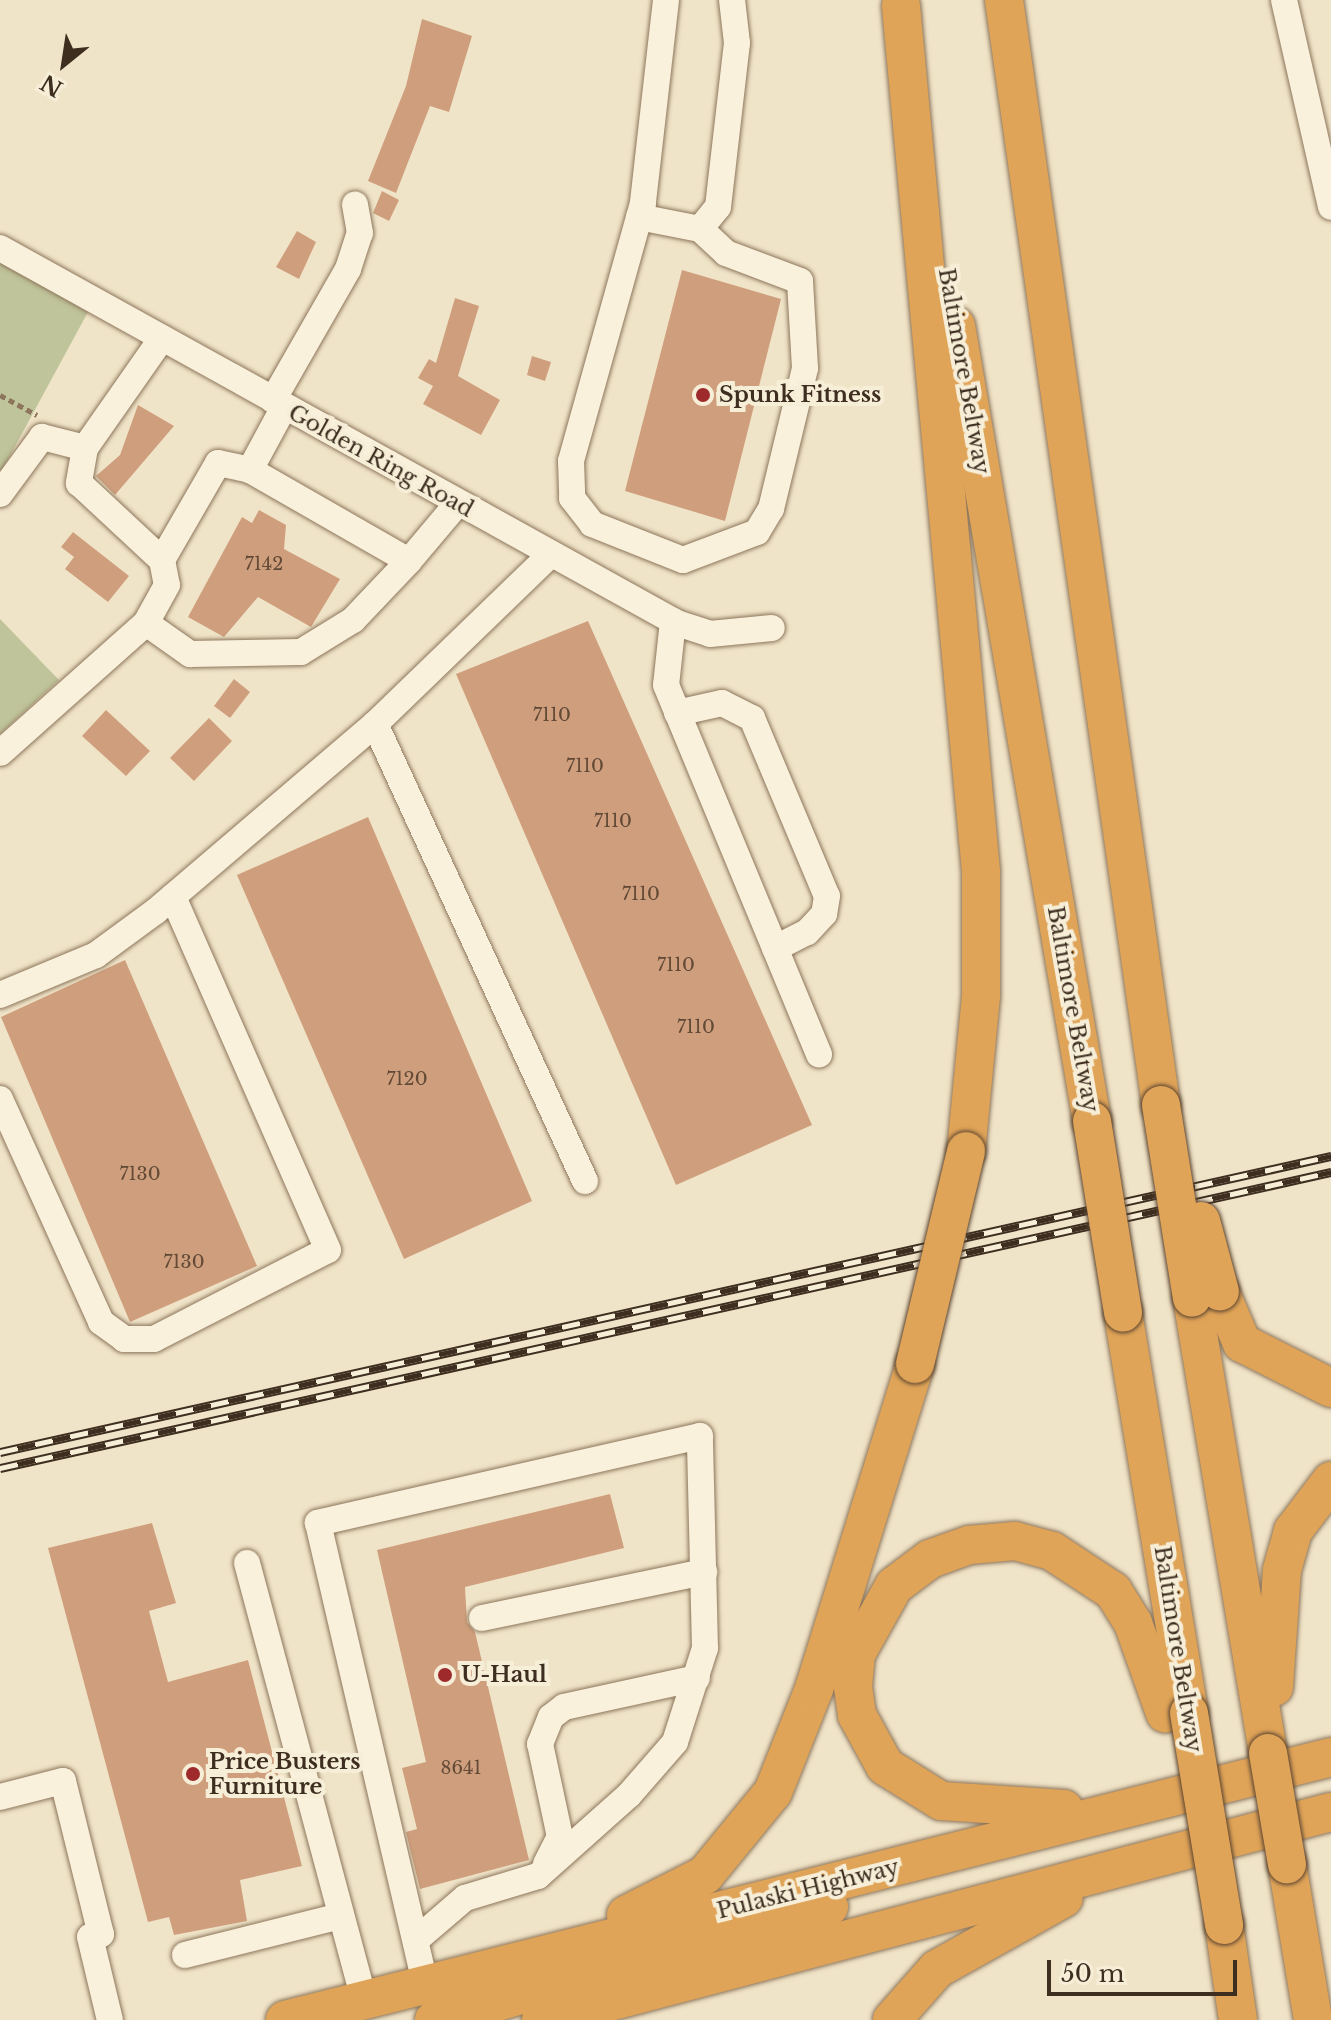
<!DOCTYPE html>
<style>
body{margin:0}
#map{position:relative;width:1331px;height:2020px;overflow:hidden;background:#f0e4c8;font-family:"Libre Baskerville",serif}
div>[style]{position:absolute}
.cemetery>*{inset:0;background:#bfc49a}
.building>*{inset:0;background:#cf9f7d}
.path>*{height:5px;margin-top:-2.5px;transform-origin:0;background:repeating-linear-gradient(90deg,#8d765c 0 6px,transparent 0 10px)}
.roads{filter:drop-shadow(0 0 2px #8d765c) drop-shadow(0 0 2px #8d765c)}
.minor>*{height:26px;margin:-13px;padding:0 13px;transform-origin:13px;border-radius:13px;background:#faf1dc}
.highway>*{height:38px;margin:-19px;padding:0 19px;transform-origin:19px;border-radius:19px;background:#e0a458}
.rail>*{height:9px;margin-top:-4.5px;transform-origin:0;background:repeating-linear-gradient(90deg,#f7eed8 0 18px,#3d2e20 0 36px);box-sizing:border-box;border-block:2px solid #3d2e20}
.bridges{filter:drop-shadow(0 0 2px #5b4430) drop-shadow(0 0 2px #5b4430)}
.highway-bridge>*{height:38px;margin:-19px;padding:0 19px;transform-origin:19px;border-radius:19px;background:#e0a458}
.dots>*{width:22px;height:22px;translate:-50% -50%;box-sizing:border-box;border:4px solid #f7eed8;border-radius:50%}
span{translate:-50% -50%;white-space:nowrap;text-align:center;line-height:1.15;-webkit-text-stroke:8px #f7eed8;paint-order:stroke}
.number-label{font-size:18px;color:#624a37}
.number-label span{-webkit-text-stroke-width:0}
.street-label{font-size:22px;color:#3d2e20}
.poi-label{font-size:22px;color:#3d2e20;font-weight:700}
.left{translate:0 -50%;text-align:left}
.north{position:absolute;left:24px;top:24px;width:80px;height:80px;-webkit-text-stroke:6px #f7eed8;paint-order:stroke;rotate:210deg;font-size:22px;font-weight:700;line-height:32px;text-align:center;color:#3d2e20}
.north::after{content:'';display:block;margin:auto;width:28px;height:36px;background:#3d2e20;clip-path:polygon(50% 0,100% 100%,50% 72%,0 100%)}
.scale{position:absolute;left:1047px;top:1960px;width:190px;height:36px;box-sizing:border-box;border:4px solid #3d2e20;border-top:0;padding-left:10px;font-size:24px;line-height:28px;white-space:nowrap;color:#3d2e20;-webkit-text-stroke:6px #f7eed8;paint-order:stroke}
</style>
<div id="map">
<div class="cemetery">
<div style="clip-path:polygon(0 261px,88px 312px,0 474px)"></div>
<div style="clip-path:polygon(0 619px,59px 680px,0 734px)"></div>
</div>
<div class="building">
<div style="clip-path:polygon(422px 19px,472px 36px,449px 112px,430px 106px,396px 193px,368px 181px,406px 86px)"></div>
<div style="clip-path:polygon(382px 191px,399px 200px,389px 221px,373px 213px)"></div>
<div style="clip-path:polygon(297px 231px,316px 242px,299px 279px,276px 267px)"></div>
<div style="clip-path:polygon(682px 270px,781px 299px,725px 521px,625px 491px)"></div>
<div style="clip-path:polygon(455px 298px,479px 306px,458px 376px,500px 400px,481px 435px,423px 404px,433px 386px,418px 378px,429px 359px,436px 363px)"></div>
<div style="clip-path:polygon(532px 356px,551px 362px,545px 381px,527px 375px)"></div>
<div style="clip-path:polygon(138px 405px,174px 426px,115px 495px,96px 476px,120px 455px)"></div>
<div style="clip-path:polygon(259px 510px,286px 525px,284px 549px,340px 579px,311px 627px,258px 597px,224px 637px,188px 617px,242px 517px,252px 523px)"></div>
<div style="clip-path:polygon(73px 532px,129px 576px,108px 602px,65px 569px,74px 557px,61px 547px)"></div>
<div style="clip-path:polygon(588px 621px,812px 1125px,676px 1185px,456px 674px)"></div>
<div style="clip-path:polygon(234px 679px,250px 692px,230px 718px,214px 706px)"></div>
<div style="clip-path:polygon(106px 710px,150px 751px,126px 776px,82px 736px)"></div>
<div style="clip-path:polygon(209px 718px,232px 741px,194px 781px,170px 758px)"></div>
<div style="clip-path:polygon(368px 817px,532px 1201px,404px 1259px,237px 875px)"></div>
<div style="clip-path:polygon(125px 960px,257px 1266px,130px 1322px,1px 1017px)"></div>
<div style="clip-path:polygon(610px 1494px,624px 1548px,465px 1587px,467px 1622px,475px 1632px,529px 1860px,420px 1889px,406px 1832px,417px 1829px,402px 1768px,426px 1762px,377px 1550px)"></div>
<div style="clip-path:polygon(152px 1523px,176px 1603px,149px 1611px,168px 1682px,248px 1660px,302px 1866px,240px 1880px,247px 1921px,174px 1935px,169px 1917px,148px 1922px,48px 1548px)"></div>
</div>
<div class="path">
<div style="left:0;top:395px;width:42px;rotate:28.4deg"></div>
</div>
<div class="roads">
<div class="minor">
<div style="left:666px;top:0;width:204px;rotate:96.5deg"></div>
<div style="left:643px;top:203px;width:268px;rotate:105.6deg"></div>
<div style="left:571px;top:461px;width:37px;rotate:88deg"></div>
<div style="left:572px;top:498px;width:33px;rotate:52deg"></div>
<div style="left:592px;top:524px;width:98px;rotate:21.6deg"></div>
<div style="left:683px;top:560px;width:79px;rotate:-20.7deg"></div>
<div style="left:757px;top:532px;width:27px;rotate:-59deg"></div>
<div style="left:771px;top:509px;width:145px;rotate:-76.4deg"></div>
<div style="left:805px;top:368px;width:87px;rotate:-93.3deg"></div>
<div style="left:800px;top:281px;width:79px;rotate:-159.3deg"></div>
<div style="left:726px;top:253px;width:35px;rotate:-137deg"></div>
<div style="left:1284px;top:0;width:212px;rotate:77.2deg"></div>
<div style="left:639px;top:217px;width:62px;rotate:11.1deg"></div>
<div style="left:700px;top:229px;width:28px;rotate:-51deg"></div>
<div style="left:718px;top:207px;width:165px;rotate:-83.4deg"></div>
<div style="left:737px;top:43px;width:43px;rotate:-96.6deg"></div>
<div style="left:0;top:248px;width:774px;rotate:28.98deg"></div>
<div style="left:677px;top:623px;width:35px;rotate:18deg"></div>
<div style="left:710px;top:634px;width:62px;rotate:-5.5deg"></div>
<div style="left:273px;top:400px;width:151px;rotate:-60.2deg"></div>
<div style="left:348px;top:269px;width:38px;rotate:-72deg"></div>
<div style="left:360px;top:233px;width:29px;rotate:-100deg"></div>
<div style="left:284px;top:407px;width:72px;rotate:118.4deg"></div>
<div style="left:250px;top:470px;width:183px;rotate:29.8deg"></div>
<div style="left:409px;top:561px;width:75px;rotate:-49.9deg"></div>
<div style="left:85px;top:448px;width:134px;rotate:-55deg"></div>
<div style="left:0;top:494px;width:71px;rotate:-53.6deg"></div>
<div style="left:42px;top:437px;width:44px;rotate:14.3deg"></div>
<div style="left:85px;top:448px;width:36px;rotate:100deg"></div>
<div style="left:79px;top:483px;width:113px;rotate:42.9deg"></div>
<div style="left:162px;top:560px;width:25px;rotate:79deg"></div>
<div style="left:167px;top:585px;width:43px;rotate:118.9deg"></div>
<div style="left:146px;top:623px;width:195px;rotate:138.3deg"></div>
<div style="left:162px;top:560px;width:112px;rotate:-60deg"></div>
<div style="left:218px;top:463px;width:33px;rotate:12deg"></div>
<div style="left:673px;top:621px;width:64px;rotate:96.2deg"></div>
<div style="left:666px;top:685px;width:400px;rotate:67.5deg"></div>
<div style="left:146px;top:623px;width:54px;rotate:35.2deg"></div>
<div style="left:190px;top:654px;width:111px;rotate:-1deg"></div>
<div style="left:301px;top:652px;width:61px;rotate:-31.6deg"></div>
<div style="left:353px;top:620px;width:81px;rotate:-46.5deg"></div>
<div style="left:677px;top:713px;width:46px;rotate:-12.5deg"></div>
<div style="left:722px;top:703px;width:34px;rotate:27deg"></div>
<div style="left:752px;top:718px;width:193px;rotate:67.2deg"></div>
<div style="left:827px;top:896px;width:18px;rotate:99deg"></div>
<div style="left:824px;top:914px;width:25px;rotate:133deg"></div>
<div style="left:807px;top:932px;width:36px;rotate:153deg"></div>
<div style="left:375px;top:724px;width:503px;rotate:65.32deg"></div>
<div style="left:0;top:995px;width:104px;rotate:-22.6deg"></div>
<div style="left:96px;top:955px;width:74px;rotate:-36.3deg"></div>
<div style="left:156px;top:911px;width:288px;rotate:-40.5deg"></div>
<div style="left:375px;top:724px;width:240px;rotate:-44deg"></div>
<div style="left:0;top:1099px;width:245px;rotate:65.6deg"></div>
<div style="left:101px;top:1322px;width:29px;rotate:36deg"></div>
<div style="left:124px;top:1339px;width:30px"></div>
<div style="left:154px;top:1339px;width:195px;rotate:-27.1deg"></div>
<div style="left:328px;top:1250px;width:386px;rotate:-113.7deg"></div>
<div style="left:247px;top:1563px;width:451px;rotate:75deg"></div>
<div style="left:482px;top:1618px;width:227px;rotate:-11.7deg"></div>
<div style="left:0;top:1797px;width:65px;rotate:-14.3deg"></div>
<div style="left:63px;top:1781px;width:158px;rotate:76.1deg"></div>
<div style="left:101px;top:1934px;width:11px;rotate:165deg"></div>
<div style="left:90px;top:1937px;width:85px;rotate:76.5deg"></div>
<div style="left:546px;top:1864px;width:30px;rotate:-63deg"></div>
<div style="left:560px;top:1837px;width:95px;rotate:-102.1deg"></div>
<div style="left:540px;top:1744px;width:29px;rotate:-68deg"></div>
<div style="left:551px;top:1717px;width:16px;rotate:-38deg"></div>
<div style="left:564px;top:1707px;width:136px;rotate:-12.3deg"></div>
<div style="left:416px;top:1940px;width:65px;rotate:-40.6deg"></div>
<div style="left:465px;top:1898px;width:76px;rotate:-16.8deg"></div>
<div style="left:538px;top:1876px;width:122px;rotate:-41.7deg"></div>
<div style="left:629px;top:1795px;width:70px;rotate:-49deg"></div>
<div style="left:675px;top:1742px;width:99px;rotate:-72.3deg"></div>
<div style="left:705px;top:1648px;width:212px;rotate:-91.4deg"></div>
<div style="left:700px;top:1436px;width:392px;rotate:167.2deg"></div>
<div style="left:318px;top:1523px;width:472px;rotate:76.9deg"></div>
<div style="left:185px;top:1955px;width:160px;rotate:-14.1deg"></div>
</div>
<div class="highway">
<div style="left:1004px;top:0;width:1116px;rotate:81.91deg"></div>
<div style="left:901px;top:6px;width:869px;rotate:84.72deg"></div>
<div style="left:981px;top:871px;width:125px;rotate:90deg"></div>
<div style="left:981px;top:996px;width:156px;rotate:95.5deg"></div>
<div style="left:956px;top:326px;width:807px;rotate:80.29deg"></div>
<div style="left:1220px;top:1292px;width:56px;rotate:66.7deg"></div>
<div style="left:1242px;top:1343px;width:100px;rotate:26.8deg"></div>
<div style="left:1192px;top:1298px;width:461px;rotate:80.5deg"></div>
<div style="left:1123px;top:1313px;width:405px;rotate:80.6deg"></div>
<div style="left:1274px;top:1687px;width:117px;rotate:-86.1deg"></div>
<div style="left:1282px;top:1570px;width:41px;rotate:-74.2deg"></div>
<div style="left:1293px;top:1531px;width:63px;rotate:-52.8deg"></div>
<div style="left:1064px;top:1809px;width:123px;rotate:-176.3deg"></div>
<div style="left:941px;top:1801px;width:66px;rotate:-148deg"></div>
<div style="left:885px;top:1766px;width:58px;rotate:-118.8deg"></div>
<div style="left:857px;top:1715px;width:28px;rotate:-98deg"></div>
<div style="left:853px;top:1687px;width:33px;rotate:-85deg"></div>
<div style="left:856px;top:1654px;width:78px;rotate:-60.8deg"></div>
<div style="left:894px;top:1586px;width:45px;rotate:-36.9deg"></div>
<div style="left:930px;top:1559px;width:41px;rotate:-19.7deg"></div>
<div style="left:969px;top:1545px;width:46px;rotate:-5deg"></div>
<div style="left:1015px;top:1541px;width:38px;rotate:15deg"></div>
<div style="left:1052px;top:1551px;width:73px;rotate:33.3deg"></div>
<div style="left:1113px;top:1591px;width:38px;rotate:58deg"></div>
<div style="left:1133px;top:1623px;width:96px;rotate:70.4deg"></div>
<div style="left:1287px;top:1864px;width:158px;rotate:80.5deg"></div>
<div style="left:626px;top:1915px;width:89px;rotate:-26.9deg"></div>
<div style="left:705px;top:1875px;width:107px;rotate:-50.7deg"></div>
<div style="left:773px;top:1792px;width:111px;rotate:-68.3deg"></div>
<div style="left:814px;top:1689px;width:340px;rotate:-72.7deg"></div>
<div style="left:1224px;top:1925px;width:96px;rotate:81.6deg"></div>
<div style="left:285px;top:2020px;width:1079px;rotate:-14.11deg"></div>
<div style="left:434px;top:2020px;width:411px;rotate:-16deg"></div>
<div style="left:541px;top:2020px;width:817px;rotate:-14.75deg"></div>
<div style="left:892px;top:2020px;width:68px;rotate:-48.6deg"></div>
<div style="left:937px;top:1969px;width:145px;rotate:-29.2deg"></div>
</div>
</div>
<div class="rail">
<div style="left:0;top:1452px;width:1364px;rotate:-12.54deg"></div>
<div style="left:0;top:1468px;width:1364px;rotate:-12.54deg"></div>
</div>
<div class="bridges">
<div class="highway-bridge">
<div style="left:1161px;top:1105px;width:195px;rotate:80.9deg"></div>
<div style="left:1092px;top:1121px;width:194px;rotate:80.8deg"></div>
<div style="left:1201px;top:1221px;width:73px;rotate:75deg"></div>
<div style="left:915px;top:1364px;width:219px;rotate:-76.5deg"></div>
<div style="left:1189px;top:1713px;width:215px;rotate:80.6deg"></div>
<div style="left:1268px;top:1753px;width:113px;rotate:80.3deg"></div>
</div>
</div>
<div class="dots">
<div style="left:703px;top:395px;background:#9e2a2b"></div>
<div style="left:445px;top:1675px;background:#9e2a2b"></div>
<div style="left:193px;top:1774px;background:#9e2a2b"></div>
</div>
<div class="number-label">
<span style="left:264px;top:564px">7142</span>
<span style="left:552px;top:715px">7110</span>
<span style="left:585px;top:766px">7110</span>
<span style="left:613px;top:821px">7110</span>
<span style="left:641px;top:894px">7110</span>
<span style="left:676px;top:965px">7110</span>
<span style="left:696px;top:1027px">7110</span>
<span style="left:407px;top:1079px">7120</span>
<span style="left:140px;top:1174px">7130</span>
<span style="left:184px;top:1262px">7130</span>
<span style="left:461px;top:1768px">8641</span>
</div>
<div class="street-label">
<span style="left:964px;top:371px;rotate:80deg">Baltimore Beltway</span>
<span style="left:381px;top:461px;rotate:29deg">Golden Ring Road</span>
<span style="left:1073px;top:1009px;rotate:80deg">Baltimore Beltway</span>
<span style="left:1178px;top:1649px;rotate:81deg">Baltimore Beltway</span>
<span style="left:808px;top:1889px;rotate:-14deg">Pulaski Highway</span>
</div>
<div class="poi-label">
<span class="left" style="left:719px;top:395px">Spunk Fitness</span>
<span class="left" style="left:461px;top:1675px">U-Haul</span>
<span class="left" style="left:209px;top:1774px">Price Busters<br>Furniture</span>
</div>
<div class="north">N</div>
<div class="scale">50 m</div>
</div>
